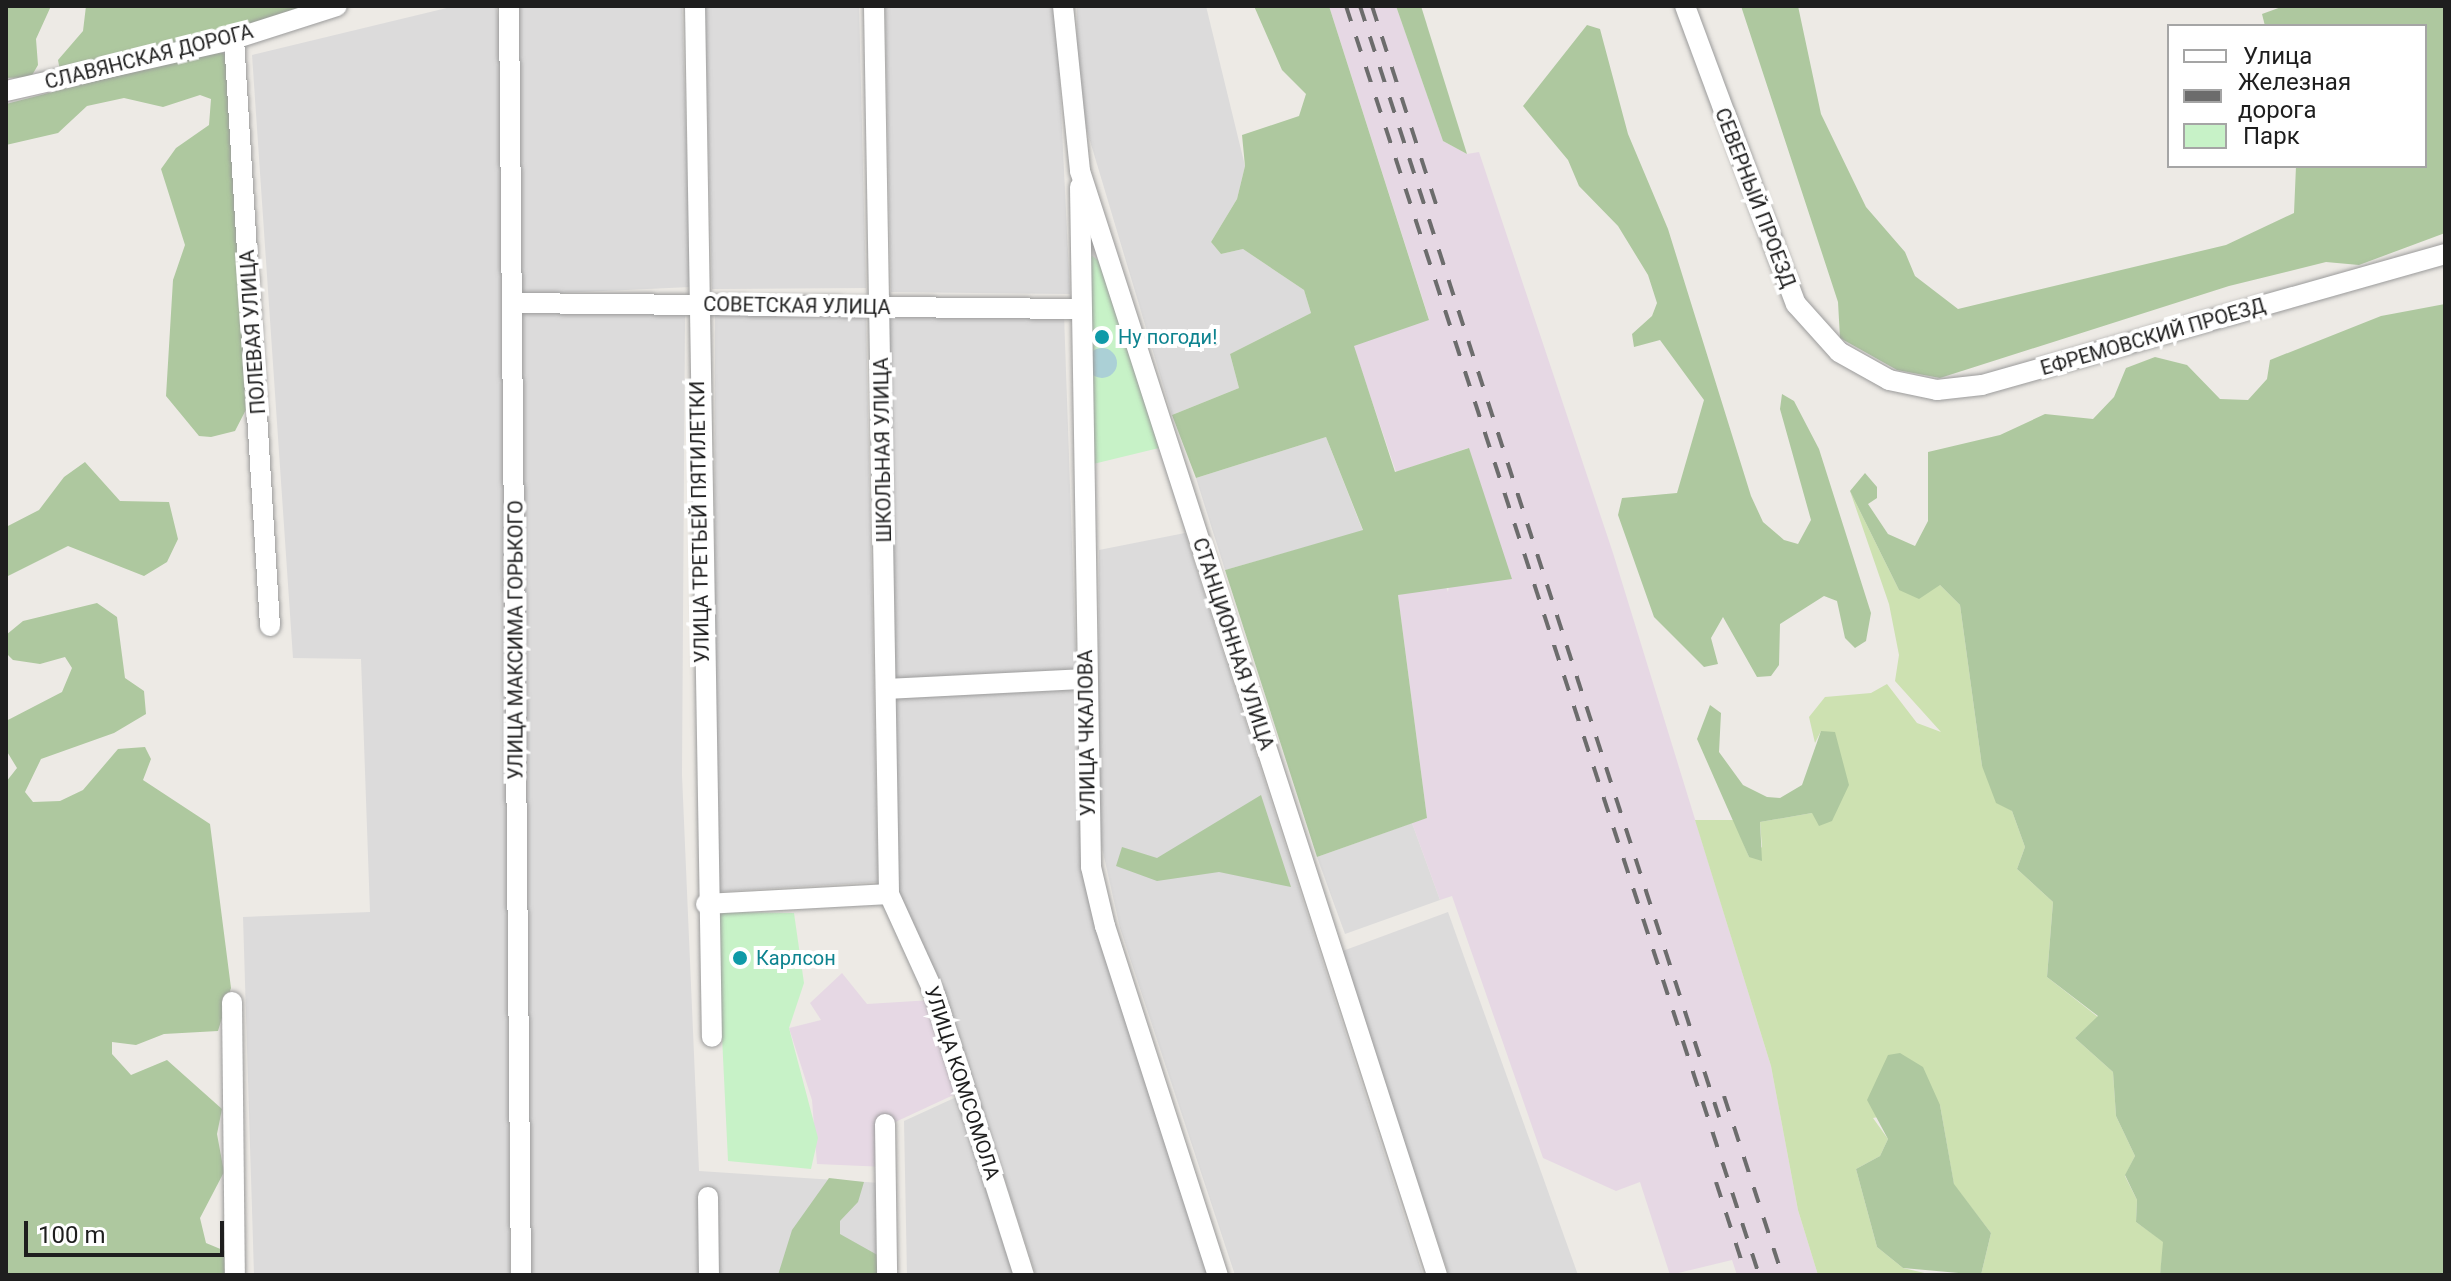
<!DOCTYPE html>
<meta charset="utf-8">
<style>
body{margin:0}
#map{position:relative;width:2451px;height:1281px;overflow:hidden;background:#edeae5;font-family:Roboto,sans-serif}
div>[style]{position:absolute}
.residential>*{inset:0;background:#dcdbdb}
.industrial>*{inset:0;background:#e6d8e4}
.grass>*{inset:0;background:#cde1b1}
.forest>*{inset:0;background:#aec89f}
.park>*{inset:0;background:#c7f2c7}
.water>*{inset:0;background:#abd0d6}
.round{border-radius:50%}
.roads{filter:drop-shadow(0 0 2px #9b9b9b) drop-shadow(0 0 2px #9b9b9b)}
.minor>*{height:20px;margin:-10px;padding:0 10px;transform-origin:10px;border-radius:10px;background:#fff}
.rail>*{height:4px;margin-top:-2px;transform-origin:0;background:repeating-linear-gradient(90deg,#6c6c6c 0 16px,transparent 0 32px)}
.dots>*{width:22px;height:22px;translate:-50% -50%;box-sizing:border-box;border:4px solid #fff;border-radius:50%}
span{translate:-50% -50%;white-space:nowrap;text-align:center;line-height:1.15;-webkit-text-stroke:8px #fff;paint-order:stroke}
.street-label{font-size:20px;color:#1e1e1e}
.culture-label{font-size:20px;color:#0d838f}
.left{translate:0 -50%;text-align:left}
.frame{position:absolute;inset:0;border:8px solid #1e1e1e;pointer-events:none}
.legend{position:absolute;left:2167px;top:24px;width:260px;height:144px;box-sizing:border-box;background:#fff;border:2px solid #a5a5a5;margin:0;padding:10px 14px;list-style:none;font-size:24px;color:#1e1e1e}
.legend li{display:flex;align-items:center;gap:16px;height:40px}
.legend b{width:40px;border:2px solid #a5a5a5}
.scale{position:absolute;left:24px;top:1221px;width:200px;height:36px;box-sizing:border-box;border:4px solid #1e1e1e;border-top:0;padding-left:10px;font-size:24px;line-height:28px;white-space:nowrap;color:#1e1e1e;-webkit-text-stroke:6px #fff;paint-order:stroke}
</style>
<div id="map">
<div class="residential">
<div style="clip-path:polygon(455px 6px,496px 6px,502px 33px,510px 1275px,254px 1275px,243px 917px,370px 912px,361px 659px,293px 658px,252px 55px)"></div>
<div style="clip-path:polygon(516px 6px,682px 6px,691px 287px,515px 295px)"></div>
<div style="clip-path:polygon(705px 6px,859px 6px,866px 288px,712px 289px)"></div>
<div style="clip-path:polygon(885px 6px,1056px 6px,1070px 294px,891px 292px)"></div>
<div style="clip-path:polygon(1077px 6px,1206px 6px,1245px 166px,1237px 199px,1211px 242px,1221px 254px,1243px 249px,1304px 290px,1311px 313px,1230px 354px,1239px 388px,1172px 415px,1076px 94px)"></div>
<div style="clip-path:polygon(521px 309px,685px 314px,682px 775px,699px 1171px,881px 1183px,879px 1275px,530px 1275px)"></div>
<div style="clip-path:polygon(885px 312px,1064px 314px,1082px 829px,1214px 1275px,1036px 1275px,945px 995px,899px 894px)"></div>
<div style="clip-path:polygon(715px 314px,866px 314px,878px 882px,714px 892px)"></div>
<div style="clip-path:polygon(1326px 437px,1363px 531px,1225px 570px,1196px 478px)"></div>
<div style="clip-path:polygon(1185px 533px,1423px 1275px,1235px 1275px,1120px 928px,1098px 830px,1099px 550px)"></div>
<div style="clip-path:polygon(1412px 823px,1440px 900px,1345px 934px,1317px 857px)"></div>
<div style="clip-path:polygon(1448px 912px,1578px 1275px,1449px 1275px,1340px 952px)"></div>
<div style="clip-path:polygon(963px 1094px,1020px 1275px,907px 1275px,904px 1121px)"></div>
</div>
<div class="industrial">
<div style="clip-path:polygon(1329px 6px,1396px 6px,1443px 141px,1467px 154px,1479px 152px,1613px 553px,1771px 1066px,1798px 1210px,1818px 1275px,1737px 1275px,1732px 1260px,1670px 1275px,1640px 1182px,1616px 1191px,1543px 1158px,1452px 896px,1440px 900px,1412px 823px,1427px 818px,1398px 595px,1445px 584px,1448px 592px,1468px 448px,1396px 472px,1353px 345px,1429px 319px)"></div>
<div style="clip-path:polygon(842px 973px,867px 1004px,932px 1000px,962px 1091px,891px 1124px,886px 1167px,817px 1164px,812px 1100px,789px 1028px,821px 1020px,810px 1003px)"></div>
</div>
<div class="grass">
<div style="clip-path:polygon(1850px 491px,1899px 590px,1940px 585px,1960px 605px,1982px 766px,2012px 811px,2025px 847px,2017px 869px,2053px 902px,2047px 977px,2098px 1017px,2075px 1038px,2113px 1072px,2116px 1116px,2135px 1156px,2125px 1176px,2137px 1200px,2136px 1222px,2164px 1242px,2160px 1275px,1981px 1275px,1991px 1233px,1954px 1185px,1940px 1105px,1873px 1118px,1888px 1139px,1880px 1156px,1856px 1169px,1877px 1247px,1903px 1268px,1933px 1275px,1818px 1275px,1798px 1210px,1771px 1066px,1695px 820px,1734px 820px,1749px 857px,1762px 847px,1760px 822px,1812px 813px,1821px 731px,1815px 743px,1809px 717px,1825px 697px,1871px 693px,1887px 684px,1917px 723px,1941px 732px,1895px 681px,1899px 655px,1889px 604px)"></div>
</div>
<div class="forest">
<div style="clip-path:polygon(6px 6px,51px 6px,36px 39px,38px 65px,31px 77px,6px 78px)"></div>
<div style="clip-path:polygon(86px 6px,304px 6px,296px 16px,60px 71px,58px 60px,83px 31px)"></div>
<div style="clip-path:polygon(1254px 6px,1329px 6px,1429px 320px,1354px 346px,1395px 472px,1469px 448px,1512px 579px,1398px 595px,1427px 818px,1317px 857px,1225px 570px,1363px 530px,1326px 437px,1196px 478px,1172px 415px,1239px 388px,1230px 354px,1311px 313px,1304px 290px,1243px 249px,1221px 254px,1211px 242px,1237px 199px,1245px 166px,1242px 135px,1299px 116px,1306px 94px,1282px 70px)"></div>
<div style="clip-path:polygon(1396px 6px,1421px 6px,1467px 154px,1443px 141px)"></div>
<div style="clip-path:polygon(1741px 6px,1798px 6px,1821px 114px,1866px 207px,1905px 252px,1915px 276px,1958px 309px,2226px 245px,2294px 213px,2296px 166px,2425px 166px,2425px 26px,2265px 26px,2262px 14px,2284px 6px,2445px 6px,2445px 233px,2359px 265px,2326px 262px,2229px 286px,1940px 378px,1897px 370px,1840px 338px,1838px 302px)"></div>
<div style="clip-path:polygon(1587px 25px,1600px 29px,1628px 134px,1668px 229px,1751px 496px,1763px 522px,1784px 540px,1798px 544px,1811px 520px,1780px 409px,1782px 394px,1794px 401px,1819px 449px,1871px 613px,1866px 641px,1855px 648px,1845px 638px,1837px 601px,1824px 596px,1780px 624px,1779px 665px,1771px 676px,1757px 677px,1723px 617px,1711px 638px,1718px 664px,1704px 667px,1654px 617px,1618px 515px,1622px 498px,1677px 493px,1704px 400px,1660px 340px,1634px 347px,1632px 334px,1652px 316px,1657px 303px,1648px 275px,1618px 226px,1579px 186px,1568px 160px,1523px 106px)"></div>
<div style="clip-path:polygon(215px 50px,228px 55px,253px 396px,235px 431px,211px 437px,199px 436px,166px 396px,173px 280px,185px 245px,161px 169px,176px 148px,209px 125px,211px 99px,200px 95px,163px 107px,124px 98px,87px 106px,58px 133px,6px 145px,6px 104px)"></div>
<div style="clip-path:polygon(2445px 304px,2445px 1275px,2160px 1275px,2163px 1242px,2136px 1222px,2137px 1200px,2125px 1175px,2135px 1156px,2116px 1116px,2113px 1072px,2075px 1038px,2098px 1016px,2047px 977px,2053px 902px,2017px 869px,2025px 847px,2012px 811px,1996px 803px,1982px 766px,1960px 605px,1940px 585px,1919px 599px,1899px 590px,1850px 491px,1865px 473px,1877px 487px,1877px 498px,1868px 504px,1888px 534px,1915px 546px,1928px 521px,1928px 452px,2000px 435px,2045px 414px,2093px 419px,2114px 397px,2126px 368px,2155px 357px,2187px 365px,2220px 399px,2248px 400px,2267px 379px,2270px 360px,2381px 316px)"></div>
<div style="clip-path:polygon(85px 462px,120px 501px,169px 502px,178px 539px,167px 562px,144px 576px,68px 546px,6px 577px,6px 527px,39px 510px,64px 477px)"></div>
<div style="clip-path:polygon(97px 603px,117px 617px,125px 678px,144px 691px,146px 714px,114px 733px,41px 759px,25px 792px,33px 802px,60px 801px,83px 790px,118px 749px,145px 747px,151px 759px,143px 780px,210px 824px,231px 988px,218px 1031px,164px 1034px,136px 1045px,112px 1042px,112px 1054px,131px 1075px,167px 1060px,222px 1109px,217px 1134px,224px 1172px,200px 1218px,206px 1243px,230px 1253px,231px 1275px,6px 1275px,6px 782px,17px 768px,6px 750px,6px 721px,62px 692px,72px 668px,65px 657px,40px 664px,13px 660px,6px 653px,6px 635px,23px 621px)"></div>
<div style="clip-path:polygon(1710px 705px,1721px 713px,1719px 752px,1743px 785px,1767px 797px,1780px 798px,1802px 785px,1821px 731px,1835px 732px,1849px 785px,1832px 821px,1819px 826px,1812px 813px,1760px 822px,1762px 861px,1749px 857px,1697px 739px)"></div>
<div style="clip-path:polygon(1261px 795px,1291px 887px,1219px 872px,1157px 881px,1116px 866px,1122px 847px,1157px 858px)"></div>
<div style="clip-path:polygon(1900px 1053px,1923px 1067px,1940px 1105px,1954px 1184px,1991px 1233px,1981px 1275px,1903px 1268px,1877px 1247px,1856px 1169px,1880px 1156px,1888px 1139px,1867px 1100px,1888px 1055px)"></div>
<div style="clip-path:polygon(829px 1178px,864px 1182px,858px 1202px,840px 1221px,840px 1234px,881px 1257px,880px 1275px,778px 1275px,792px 1230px)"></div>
</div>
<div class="park">
<div style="clip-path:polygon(1092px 256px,1102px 263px,1159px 448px,1089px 465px,1086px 257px)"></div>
<div style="clip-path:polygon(716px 912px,794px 913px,804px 983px,789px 1028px,818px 1138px,811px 1169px,728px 1161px)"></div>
</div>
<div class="water">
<div class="round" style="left:1087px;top:348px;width:30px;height:30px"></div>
</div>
<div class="roads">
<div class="minor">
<div style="left:509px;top:6px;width:1269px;rotate:89.46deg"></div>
<div style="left:695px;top:6px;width:1031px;rotate:89.06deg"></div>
<div style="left:874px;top:6px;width:888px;rotate:89.03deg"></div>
<div style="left:889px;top:894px;width:111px;rotate:65.5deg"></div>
<div style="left:935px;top:995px;width:294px;rotate:72.4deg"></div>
<div style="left:1063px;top:6px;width:166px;rotate:84.1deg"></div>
<div style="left:1080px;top:171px;width:1160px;rotate:72.08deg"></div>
<div style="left:1685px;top:6px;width:318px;rotate:69.6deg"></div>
<div style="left:1796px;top:304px;width:64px;rotate:48.1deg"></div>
<div style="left:1839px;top:352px;width:57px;rotate:29.2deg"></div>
<div style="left:1889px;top:380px;width:49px;rotate:11.8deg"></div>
<div style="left:1937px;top:390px;width:45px;rotate:-6.3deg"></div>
<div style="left:1982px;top:385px;width:481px;rotate:-15.8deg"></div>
<div style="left:234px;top:39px;width:588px;rotate:86.49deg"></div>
<div style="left:6px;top:91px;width:234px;rotate:-12.8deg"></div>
<div style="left:234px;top:39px;width:108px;rotate:-17.8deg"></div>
<div style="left:1080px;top:187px;width:680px;rotate:89.07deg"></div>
<div style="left:1091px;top:867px;width:61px;rotate:76.7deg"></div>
<div style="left:1105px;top:926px;width:367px;rotate:72.1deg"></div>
<div style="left:513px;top:303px;width:568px;rotate:0.61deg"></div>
<div style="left:886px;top:689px;width:200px;rotate:-2.9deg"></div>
<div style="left:706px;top:904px;width:183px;rotate:-3.1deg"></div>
<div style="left:232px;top:1002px;width:273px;rotate:89.4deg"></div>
<div style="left:885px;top:1124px;width:151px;rotate:89.2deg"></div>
<div style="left:708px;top:1197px;width:78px;rotate:89.3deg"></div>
</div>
</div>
<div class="rail">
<div style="left:1346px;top:6px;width:1335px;rotate:71.97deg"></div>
<div style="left:1360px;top:6px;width:1168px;rotate:72.09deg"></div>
<div style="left:1372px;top:6px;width:222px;rotate:72.1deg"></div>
<div style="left:1724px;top:1096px;width:188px;rotate:72deg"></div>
<div style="left:1716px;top:1182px;width:98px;rotate:72.1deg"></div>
</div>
<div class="dots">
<div style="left:1102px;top:337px;background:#0f9aa8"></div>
<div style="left:740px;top:958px;background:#0f9aa8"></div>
</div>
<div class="street-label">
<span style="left:149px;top:57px;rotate:-14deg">СЛАВЯНСКАЯ ДОРОГА</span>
<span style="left:1755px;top:198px;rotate:69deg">СЕВЕРНЫЙ ПРОЕЗД</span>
<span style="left:797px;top:306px;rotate:1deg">СОВЕТСКАЯ УЛИЦА</span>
<span style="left:253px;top:332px;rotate:-94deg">ПОЛЕВАЯ УЛИЦА</span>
<span style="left:2153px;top:337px;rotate:-16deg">ЕФРЕМОВСКИЙ ПРОЕЗД</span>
<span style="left:883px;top:450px;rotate:-91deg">ШКОЛЬНАЯ УЛИЦА</span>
<span style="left:700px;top:522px;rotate:-91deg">УЛИЦА ТРЕТЬЕЙ ПЯТИЛЕТКИ</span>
<span style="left:516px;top:640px;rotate:-90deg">УЛИЦА МАКСИМА ГОРЬКОГО</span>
<span style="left:1233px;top:644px;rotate:72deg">СТАНЦИОННАЯ УЛИЦА</span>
<span style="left:1087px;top:733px;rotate:-91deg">УЛИЦА ЧКАЛОВА</span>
<span style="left:962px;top:1083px;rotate:72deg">УЛИЦА КОМСОМОЛА</span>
</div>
<div class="culture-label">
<span class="left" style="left:1118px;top:337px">Ну погоди!</span>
<span class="left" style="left:756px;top:958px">Карлсон</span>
</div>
<div class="frame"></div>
<ul class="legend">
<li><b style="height:10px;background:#fff"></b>Улица</li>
<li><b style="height:10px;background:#6c6c6c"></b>Железная дорога</li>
<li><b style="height:22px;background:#c7f2c7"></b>Парк</li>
</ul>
<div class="scale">100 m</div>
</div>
